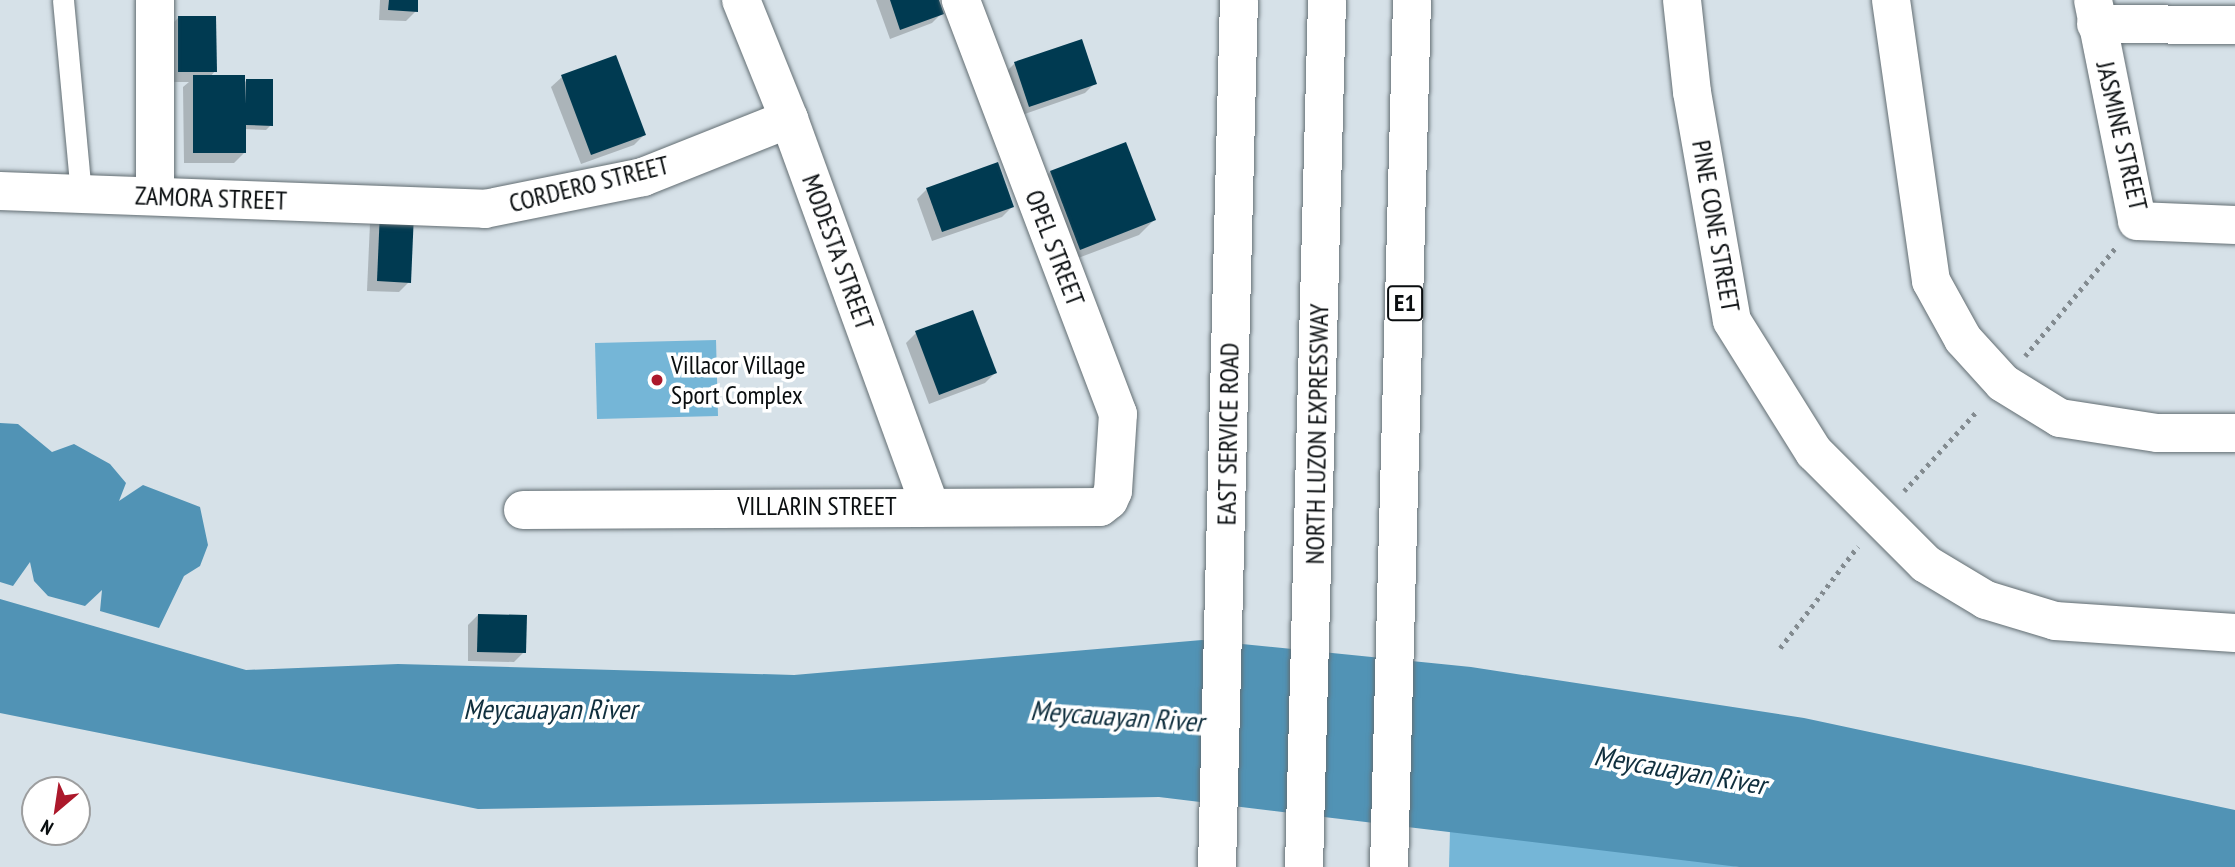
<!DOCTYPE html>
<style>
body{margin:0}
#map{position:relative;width:2235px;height:867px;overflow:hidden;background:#d6e1e8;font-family:"PT Sans Narrow",sans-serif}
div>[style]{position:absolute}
.green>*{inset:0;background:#75b6d7}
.water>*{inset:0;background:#5193b5}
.shadow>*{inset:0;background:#0003}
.building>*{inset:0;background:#003a51}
.path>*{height:4.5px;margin-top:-2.25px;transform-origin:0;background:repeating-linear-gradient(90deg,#838b90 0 3.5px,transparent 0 8.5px)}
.roads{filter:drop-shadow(0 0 2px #636e73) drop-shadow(0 0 2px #636e73)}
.service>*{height:21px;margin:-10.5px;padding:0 10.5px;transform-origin:10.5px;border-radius:10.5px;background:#fff}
.minor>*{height:38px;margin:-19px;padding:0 19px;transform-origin:19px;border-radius:19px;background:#fff}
.tertiary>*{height:38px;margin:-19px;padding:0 19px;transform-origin:19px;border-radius:19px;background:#fff}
.motorway>*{height:38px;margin:-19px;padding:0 19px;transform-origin:19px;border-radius:19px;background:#fff}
.dots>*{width:19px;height:19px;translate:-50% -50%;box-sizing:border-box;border:4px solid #fff;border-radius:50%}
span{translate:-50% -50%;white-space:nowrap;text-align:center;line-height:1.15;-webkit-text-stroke:7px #fff;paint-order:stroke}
.shield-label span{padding:2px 5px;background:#fff;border:2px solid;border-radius:5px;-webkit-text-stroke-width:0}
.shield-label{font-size:24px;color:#090d0f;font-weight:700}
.street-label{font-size:26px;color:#090d0f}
.poi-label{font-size:26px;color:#090d0f}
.left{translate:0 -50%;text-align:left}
.water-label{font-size:28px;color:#102f3e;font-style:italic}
.north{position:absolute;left:21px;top:776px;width:70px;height:70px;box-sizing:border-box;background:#fff;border:2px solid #9d9e9f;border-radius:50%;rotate:209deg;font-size:19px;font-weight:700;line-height:28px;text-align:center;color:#090d0f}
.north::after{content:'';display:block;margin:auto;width:24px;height:32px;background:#ac182b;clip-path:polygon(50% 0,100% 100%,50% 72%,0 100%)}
</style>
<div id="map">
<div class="green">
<div style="clip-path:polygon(716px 340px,718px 416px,597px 419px,595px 343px)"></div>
<div style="clip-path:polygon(1450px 830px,1698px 859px,1739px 867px,1449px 867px)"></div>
</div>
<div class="water">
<div style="clip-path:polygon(0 423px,18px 424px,52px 452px,74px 444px,110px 464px,126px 483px,119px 501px,143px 485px,200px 507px,208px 545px,200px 566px,184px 576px,159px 628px,100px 611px,102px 590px,85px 606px,48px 596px,34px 581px,30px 562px,13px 586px,0 582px)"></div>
<div style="clip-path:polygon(0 599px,246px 670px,398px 664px,794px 675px,1202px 640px,1471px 667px,1804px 718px,2235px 810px,2235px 867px,1739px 867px,1159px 797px,478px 809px,0 713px)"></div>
</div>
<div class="shadow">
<div style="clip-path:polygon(380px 0,417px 0,416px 11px,406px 21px,379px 20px)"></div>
<div style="clip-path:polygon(876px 0,938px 0,942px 13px,932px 23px,890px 39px)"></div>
<div style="clip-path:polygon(178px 18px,215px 71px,210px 77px,243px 84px,247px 80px,271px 125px,266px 130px,244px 129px,244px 153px,234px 163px,184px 163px,183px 87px,189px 82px,169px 82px,168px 28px)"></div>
<div style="clip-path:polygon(1081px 42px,1095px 83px,1085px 93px,1019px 116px,1004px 74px,1014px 64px)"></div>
<div style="clip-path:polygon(562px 77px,644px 135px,634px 145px,581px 164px,551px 87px)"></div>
<div style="clip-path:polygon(1125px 144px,1154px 220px,1139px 235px,1065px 263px,1036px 187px,1050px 172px)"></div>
<div style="clip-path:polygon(927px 189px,1012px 207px,1002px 217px,932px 241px,917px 199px)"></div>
<div style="clip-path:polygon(381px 213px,409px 282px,399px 292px,367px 291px,370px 223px)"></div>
<div style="clip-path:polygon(916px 333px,995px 373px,985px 383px,929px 404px,906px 343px)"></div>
<div style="clip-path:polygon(478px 615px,524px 652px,514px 662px,468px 661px,468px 625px)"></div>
</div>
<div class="building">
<div style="clip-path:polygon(389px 0,418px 0,418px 12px,388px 10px)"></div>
<div style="clip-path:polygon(890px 0,939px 0,944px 14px,900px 30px)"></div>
<div style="clip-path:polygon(178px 16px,216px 16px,217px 72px,178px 72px)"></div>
<div style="clip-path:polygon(1082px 39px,1097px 84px,1029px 107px,1014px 62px)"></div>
<div style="clip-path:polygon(616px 55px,646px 135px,591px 155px,561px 75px)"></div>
<div style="clip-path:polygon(193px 75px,245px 75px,245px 104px,246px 79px,273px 79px,273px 126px,246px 125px,246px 153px,193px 153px)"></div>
<div style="clip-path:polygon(1126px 142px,1156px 220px,1080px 250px,1050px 171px)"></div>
<div style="clip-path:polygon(998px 162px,1014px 207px,942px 232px,926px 188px)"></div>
<div style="clip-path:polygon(380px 211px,414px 213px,411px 283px,377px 281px)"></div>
<div style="clip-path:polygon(973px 310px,997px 373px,939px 395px,915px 331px)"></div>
<div style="clip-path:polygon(478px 614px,527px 615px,526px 653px,477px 652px)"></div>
</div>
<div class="path">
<div style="left:2025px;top:356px;width:142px;rotate:-50.1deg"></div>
<div style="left:1904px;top:491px;width:110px;rotate:-47.6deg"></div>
<div style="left:1780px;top:648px;width:128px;rotate:-52.6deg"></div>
</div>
<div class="roads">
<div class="service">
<div style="left:63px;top:0;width:195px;rotate:84.7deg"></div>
</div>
<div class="minor">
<div style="left:155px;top:0;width:195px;rotate:90deg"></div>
<div style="left:741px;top:0;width:128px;rotate:68deg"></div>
<div style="left:789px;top:119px;width:412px;rotate:70deg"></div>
<div style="left:1682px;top:0;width:93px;rotate:83.8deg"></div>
<div style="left:1692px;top:92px;width:232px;rotate:80.1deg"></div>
<div style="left:1732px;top:321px;width:155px;rotate:58deg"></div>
<div style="left:1814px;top:452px;width:158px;rotate:45deg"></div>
<div style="left:1926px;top:564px;width:70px;rotate:31deg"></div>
<div style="left:1986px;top:600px;width:72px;rotate:16.9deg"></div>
<div style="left:2055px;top:621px;width:180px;rotate:3.8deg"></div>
<div style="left:1891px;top:0;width:284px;rotate:81.9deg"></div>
<div style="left:1931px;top:281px;width:66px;rotate:61.1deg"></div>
<div style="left:1963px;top:339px;width:59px;rotate:47.7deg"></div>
<div style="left:2003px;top:383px;width:67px;rotate:31.6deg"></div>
<div style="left:2060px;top:418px;width:98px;rotate:8.8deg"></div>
<div style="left:2157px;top:433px;width:78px"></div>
<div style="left:2093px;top:0;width:225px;rotate:78.7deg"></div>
<div style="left:2137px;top:221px;width:98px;rotate:2.3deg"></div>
<div style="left:2096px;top:24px;width:139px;rotate:0.4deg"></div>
<div style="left:0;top:191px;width:485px;rotate:2.1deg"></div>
<div style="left:485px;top:209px;width:161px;rotate:-11.4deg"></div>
<div style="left:643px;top:177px;width:157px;rotate:-21.7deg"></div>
<div style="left:523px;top:510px;width:577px;rotate:-0.3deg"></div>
<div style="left:1100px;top:507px;width:11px;rotate:-38deg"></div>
<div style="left:1109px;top:500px;width:10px;rotate:-66deg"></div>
<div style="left:1113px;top:491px;width:77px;rotate:-86.3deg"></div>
<div style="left:1118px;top:414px;width:443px;rotate:-110.8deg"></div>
</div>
<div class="tertiary">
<div style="left:1217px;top:867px;width:867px;rotate:-88.55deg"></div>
</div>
<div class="motorway">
<div style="left:1304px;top:867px;width:867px;rotate:-88.48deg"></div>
<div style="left:1389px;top:867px;width:867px;rotate:-88.48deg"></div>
</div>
</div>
<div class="dots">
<div style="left:657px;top:380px;background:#ac182b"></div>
</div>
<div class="shield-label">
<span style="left:1405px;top:303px">E1</span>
</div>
<div class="street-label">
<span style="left:2122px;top:136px;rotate:77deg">JASMINE STREET</span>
<span style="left:589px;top:184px;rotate:-14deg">CORDERO STREET</span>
<span style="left:211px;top:198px;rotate:2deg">ZAMORA STREET</span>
<span style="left:1716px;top:226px;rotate:80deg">PINE CONE STREET</span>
<span style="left:1055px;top:248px;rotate:69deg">OPEL STREET</span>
<span style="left:838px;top:252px;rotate:70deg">MODESTA STREET</span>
<span style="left:1228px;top:434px;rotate:-89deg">EAST SERVICE ROAD</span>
<span style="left:1317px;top:434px;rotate:-89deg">NORTH LUZON EXPRESSWAY</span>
<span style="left:817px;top:506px">VILLARIN STREET</span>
</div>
<div class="poi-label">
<span class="left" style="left:671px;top:380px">Villacor Village<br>Sport Complex</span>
</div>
<div class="water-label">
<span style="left:550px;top:709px">Meycauayan River</span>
<span style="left:1117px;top:716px;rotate:4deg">Meycauayan River</span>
<span style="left:1680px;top:770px;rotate:10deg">Meycauayan River</span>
</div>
<div class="north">N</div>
</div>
